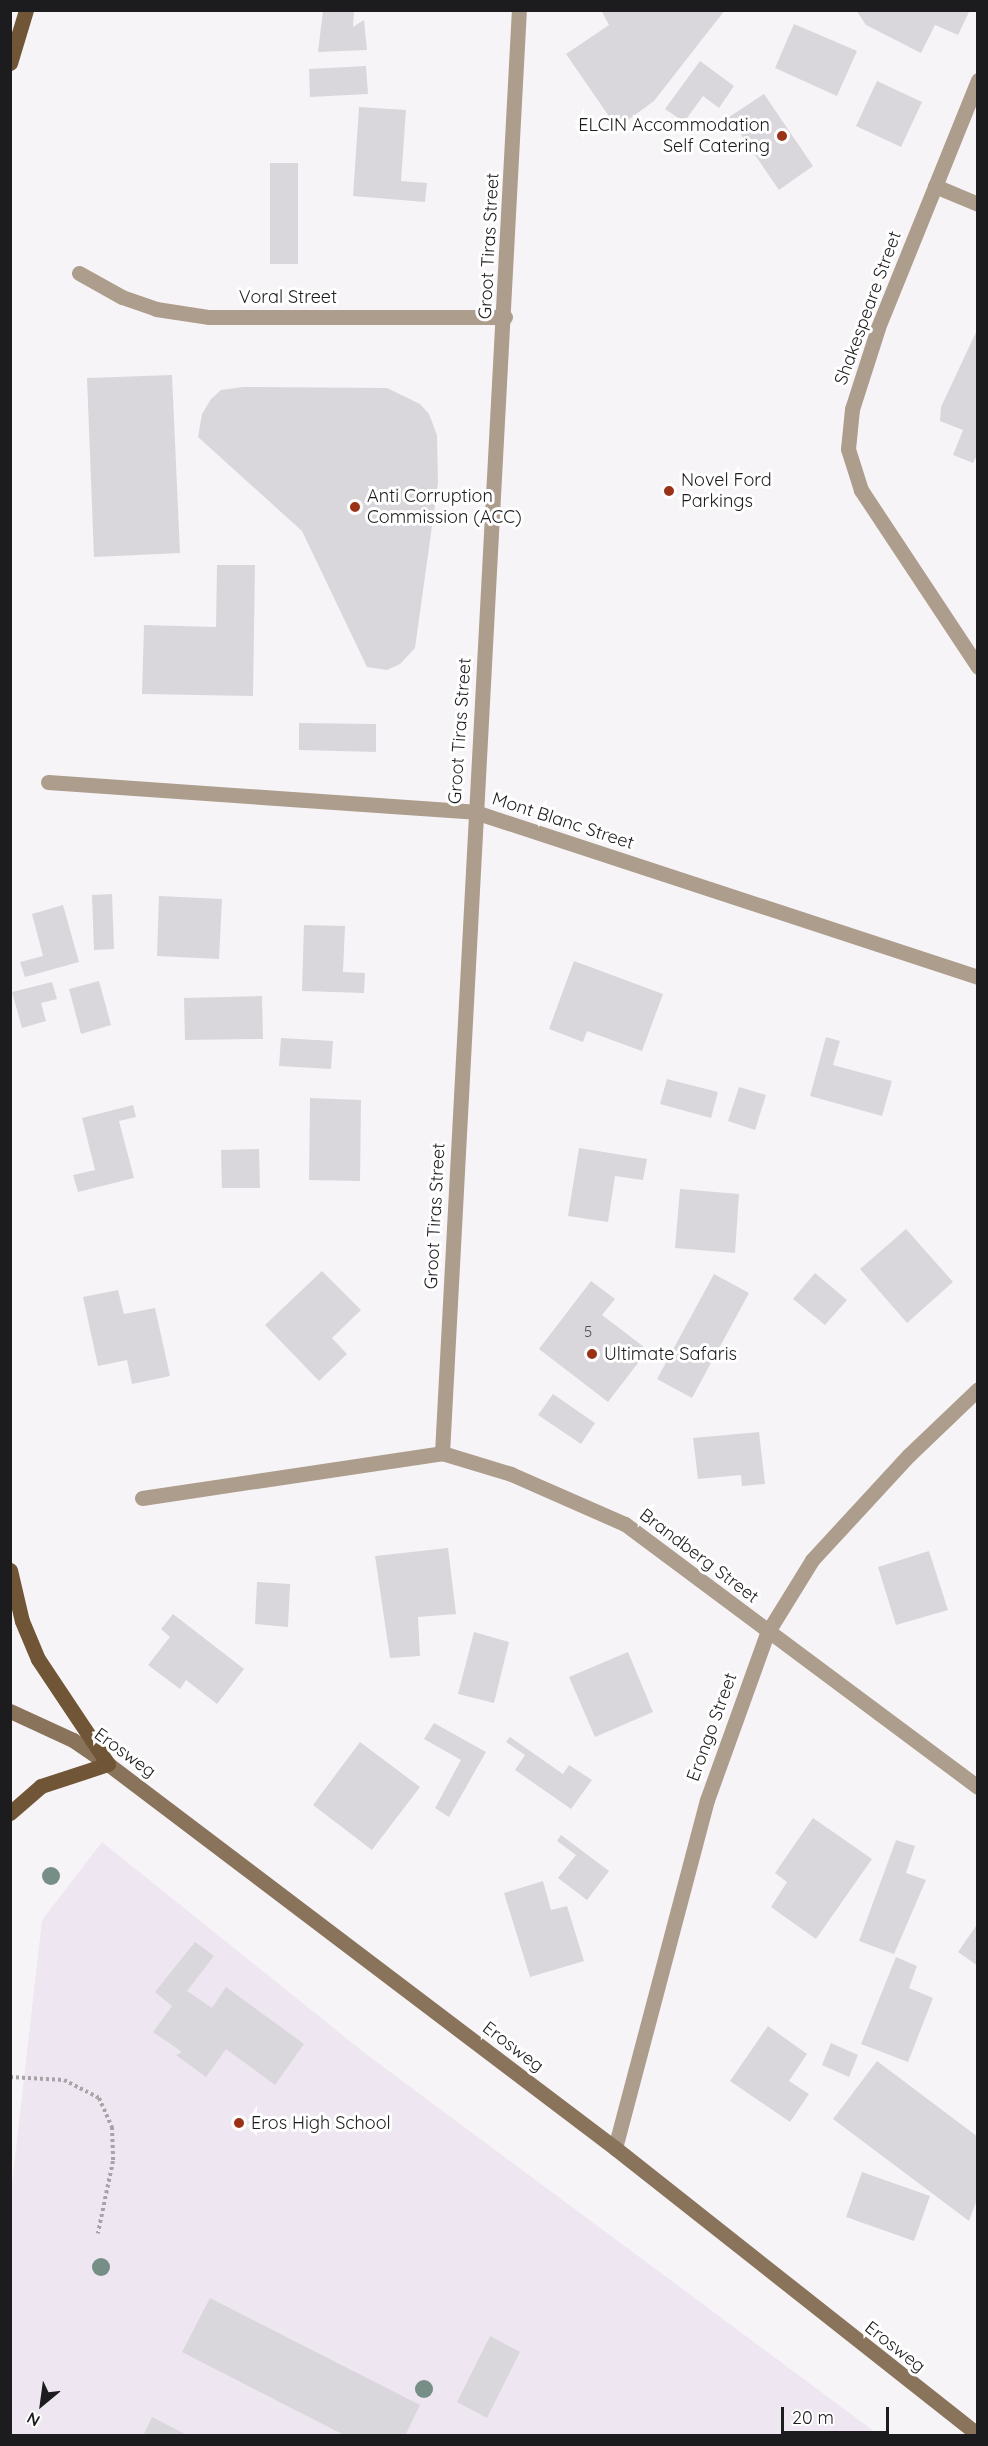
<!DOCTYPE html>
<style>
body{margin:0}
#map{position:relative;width:988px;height:2446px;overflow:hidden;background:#f7f4f8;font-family:Quicksand,sans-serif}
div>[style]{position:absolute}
.built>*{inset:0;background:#eee6f0}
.building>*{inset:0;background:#dad7dc}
.path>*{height:4px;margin-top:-2px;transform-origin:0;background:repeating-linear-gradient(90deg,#a6a4a7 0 3px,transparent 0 6px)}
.street>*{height:15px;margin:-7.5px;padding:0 7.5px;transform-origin:7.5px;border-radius:7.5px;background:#ad9d8c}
.secondary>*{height:15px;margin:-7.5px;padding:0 7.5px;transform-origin:7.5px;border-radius:7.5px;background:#89735a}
.primary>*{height:15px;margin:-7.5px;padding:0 7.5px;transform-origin:7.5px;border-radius:7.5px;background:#705536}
.trees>*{width:18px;height:18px;margin:-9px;border-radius:50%;background:#768e86}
.dots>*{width:16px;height:16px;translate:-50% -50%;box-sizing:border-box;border:3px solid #fff;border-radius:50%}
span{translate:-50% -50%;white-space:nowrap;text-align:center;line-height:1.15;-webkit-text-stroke:6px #fff;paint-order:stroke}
.number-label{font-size:15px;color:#4c4a4d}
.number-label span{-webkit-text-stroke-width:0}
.poi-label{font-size:18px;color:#1c1b1d}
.right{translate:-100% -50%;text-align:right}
.left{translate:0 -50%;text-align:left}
.street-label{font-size:18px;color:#1c1b1d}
.frame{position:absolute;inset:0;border:12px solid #1c1b1d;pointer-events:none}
.north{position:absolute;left:12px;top:2374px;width:60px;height:60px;-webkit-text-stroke:4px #fff;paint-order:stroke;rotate:209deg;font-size:16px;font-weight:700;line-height:24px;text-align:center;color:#1c1b1d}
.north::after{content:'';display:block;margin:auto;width:21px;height:27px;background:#1c1b1d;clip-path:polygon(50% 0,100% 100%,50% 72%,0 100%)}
.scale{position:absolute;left:781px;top:2407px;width:108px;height:27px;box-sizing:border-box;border:3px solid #1c1b1d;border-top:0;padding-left:8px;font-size:18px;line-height:21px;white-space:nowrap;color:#1c1b1d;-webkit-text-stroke:4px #fff;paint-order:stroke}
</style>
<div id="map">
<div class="built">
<div style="clip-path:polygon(102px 1842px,366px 2054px,879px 2435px,11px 2436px,11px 2193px,42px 1920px)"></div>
</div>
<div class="building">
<div style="clip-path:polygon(323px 10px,354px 10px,353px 27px,364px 20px,367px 50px,318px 52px)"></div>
<div style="clip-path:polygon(601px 10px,725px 10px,654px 101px,617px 128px,566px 54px,609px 25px)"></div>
<div style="clip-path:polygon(856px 10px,970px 10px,958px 35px,935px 25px,921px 53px,866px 25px)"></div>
<div style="clip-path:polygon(794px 24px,857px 51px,837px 96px,775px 68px)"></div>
<div style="clip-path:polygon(700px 61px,734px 86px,719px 108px,703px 96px,684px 122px,665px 109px)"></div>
<div style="clip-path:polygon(366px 66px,368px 94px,310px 97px,309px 69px)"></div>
<div style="clip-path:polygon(877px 81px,922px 102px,901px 147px,856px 126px)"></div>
<div style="clip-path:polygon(764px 94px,813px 166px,779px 190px,729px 117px)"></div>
<div style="clip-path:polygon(359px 107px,406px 110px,401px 181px,427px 183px,425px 202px,353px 196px)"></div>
<div style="clip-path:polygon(270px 163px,298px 163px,298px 264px,270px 264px)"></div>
<div style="clip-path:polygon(978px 328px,978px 453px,973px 463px,953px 455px,963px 430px,940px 421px,941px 407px)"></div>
<div style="clip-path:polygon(172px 375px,180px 553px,94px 557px,87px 378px)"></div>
<div style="clip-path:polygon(243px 387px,387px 388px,420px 404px,429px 414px,437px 435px,438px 483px,415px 648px,400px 664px,387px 670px,367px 667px,302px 531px,198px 437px,202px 414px,211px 399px,221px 390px)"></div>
<div style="clip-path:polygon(217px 565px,255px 565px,253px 696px,142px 694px,144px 625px,216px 627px)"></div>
<div style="clip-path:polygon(299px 723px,376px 724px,376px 752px,299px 750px)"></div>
<div style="clip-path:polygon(112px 894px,114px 949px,94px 950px,92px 895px)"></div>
<div style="clip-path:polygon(159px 896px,222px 899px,219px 959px,157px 956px)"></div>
<div style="clip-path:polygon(63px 905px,79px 962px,25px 977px,20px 962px,43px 956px,32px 914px)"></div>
<div style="clip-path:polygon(304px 925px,345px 926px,343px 972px,365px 973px,364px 993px,302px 991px)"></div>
<div style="clip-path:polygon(574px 961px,663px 994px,642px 1051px,587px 1031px,583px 1042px,549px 1029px)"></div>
<div style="clip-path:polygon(99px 981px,111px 1025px,81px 1034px,69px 989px)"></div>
<div style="clip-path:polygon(52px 982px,57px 999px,41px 1003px,46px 1021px,22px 1028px,12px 992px)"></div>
<div style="clip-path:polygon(262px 996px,263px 1039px,185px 1040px,184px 998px)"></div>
<div style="clip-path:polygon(826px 1037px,840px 1041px,833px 1065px,892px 1081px,882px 1116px,810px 1096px)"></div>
<div style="clip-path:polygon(281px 1038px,333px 1041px,331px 1069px,279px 1066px)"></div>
<div style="clip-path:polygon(667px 1079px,718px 1092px,711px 1118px,660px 1104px)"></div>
<div style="clip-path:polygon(739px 1087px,766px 1095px,755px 1130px,728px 1121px)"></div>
<div style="clip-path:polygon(310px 1098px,361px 1100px,360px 1181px,309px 1180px)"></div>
<div style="clip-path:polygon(133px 1105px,136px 1117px,119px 1121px,134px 1178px,78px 1192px,73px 1175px,95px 1170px,82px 1118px)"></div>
<div style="clip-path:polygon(579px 1148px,647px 1159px,643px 1180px,615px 1176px,608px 1222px,568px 1216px)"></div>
<div style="clip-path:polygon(259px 1149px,260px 1188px,222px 1188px,221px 1150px)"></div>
<div style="clip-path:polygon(680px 1189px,739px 1194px,735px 1253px,675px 1248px)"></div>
<div style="clip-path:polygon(906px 1229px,953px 1282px,907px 1323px,860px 1269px)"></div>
<div style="clip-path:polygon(322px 1271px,361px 1310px,332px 1338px,347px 1354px,319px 1381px,265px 1325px)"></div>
<div style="clip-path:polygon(815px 1273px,847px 1300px,825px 1325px,793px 1299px)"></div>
<div style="clip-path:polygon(714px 1274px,749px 1293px,692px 1398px,657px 1379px)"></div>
<div style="clip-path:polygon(591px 1281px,615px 1299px,602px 1315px,648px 1350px,608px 1402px,539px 1349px)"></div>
<div style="clip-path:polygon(118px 1290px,124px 1314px,155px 1308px,170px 1376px,132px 1384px,127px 1360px,98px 1366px,83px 1297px)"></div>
<div style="clip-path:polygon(553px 1394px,595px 1423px,581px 1444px,538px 1415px)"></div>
<div style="clip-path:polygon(759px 1432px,765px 1484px,742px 1486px,741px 1475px,698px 1479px,693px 1438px)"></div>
<div style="clip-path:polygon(448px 1548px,456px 1614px,418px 1617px,420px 1656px,390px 1658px,375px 1556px)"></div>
<div style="clip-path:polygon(929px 1551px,948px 1610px,896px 1625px,878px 1567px)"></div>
<div style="clip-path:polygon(257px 1582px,290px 1584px,288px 1627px,255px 1624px)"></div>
<div style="clip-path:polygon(173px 1614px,244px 1669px,217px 1704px,186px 1680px,180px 1689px,148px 1665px,170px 1637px,161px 1629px)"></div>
<div style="clip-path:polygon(474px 1632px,509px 1642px,494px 1703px,458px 1694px)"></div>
<div style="clip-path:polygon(628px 1652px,653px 1712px,595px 1737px,569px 1677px)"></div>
<div style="clip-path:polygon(434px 1723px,486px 1752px,449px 1817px,435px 1808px,461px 1760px,424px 1739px)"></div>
<div style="clip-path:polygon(510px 1737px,563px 1774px,569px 1765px,592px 1780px,571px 1809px,515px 1770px,525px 1755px,506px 1742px)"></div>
<div style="clip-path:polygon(360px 1742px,420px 1787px,372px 1850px,313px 1805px)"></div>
<div style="clip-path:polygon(813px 1818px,872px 1859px,816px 1939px,771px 1907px,787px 1882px,775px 1873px)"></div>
<div style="clip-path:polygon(561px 1835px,609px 1871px,587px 1900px,558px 1878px,576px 1855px,557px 1841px)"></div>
<div style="clip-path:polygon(896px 1840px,915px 1846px,906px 1873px,926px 1880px,894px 1954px,859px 1941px)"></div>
<div style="clip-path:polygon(543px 1881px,551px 1910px,567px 1906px,584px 1961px,530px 1977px,504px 1893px)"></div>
<div style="clip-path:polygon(978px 1923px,978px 1966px,958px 1952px)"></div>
<div style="clip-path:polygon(195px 1942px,214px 1956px,187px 1991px,212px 2008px,226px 1987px,304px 2044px,275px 2085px,226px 2049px,206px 2077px,176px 2055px,182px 2052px,153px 2032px,172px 2006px,155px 1992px)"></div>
<div style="clip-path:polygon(896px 1957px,917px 1966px,909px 1988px,933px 1998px,908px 2062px,861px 2044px)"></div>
<div style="clip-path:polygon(768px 2026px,807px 2054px,789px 2081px,809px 2094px,790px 2122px,730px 2081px)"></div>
<div style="clip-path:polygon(831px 2043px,858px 2055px,849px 2077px,822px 2065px)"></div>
<div style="clip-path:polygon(877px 2061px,978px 2137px,978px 2197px,969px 2221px,833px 2119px)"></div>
<div style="clip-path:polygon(862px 2172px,930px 2196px,914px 2241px,846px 2217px)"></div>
<div style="clip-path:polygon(210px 2298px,420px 2405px,405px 2436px,346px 2436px,182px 2352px)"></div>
<div style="clip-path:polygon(490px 2336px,520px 2352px,487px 2418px,457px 2402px)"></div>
<div style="clip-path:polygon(152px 2417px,189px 2436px,143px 2436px)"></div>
</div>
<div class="path">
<div style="left:10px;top:2077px;width:54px;rotate:3.2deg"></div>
<div style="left:64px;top:2080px;width:39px;rotate:27deg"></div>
<div style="left:99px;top:2098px;width:32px;rotate:66deg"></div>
<div style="left:112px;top:2127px;width:34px;rotate:88deg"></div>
<div style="left:113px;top:2161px;width:74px;rotate:101.8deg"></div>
</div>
<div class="street">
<div style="left:978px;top:80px;width:267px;rotate:112deg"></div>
<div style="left:878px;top:328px;width:85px;rotate:107.8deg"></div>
<div style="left:852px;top:409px;width:40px;rotate:95.7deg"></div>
<div style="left:848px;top:449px;width:43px;rotate:72.4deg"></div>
<div style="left:861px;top:490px;width:212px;rotate:56.5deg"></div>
<div style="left:935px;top:186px;width:47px;rotate:22.7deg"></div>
<div style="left:79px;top:273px;width:49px;rotate:29.2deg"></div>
<div style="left:122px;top:297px;width:36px;rotate:19deg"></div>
<div style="left:156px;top:309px;width:54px;rotate:8.6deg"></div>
<div style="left:209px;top:317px;width:296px"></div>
<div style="left:48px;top:782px;width:428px;rotate:4deg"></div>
<div style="left:475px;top:812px;width:529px;rotate:18.16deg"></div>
<div style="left:442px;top:1453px;width:1445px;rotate:-86.95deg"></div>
<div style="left:142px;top:1498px;width:303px;rotate:-8.5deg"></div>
<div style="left:442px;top:1453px;width:72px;rotate:16.9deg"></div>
<div style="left:511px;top:1474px;width:124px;rotate:23.7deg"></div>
<div style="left:625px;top:1524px;width:440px;rotate:36.7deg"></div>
<div style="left:615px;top:2148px;width:360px;rotate:-75.2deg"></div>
<div style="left:707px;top:1800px;width:177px;rotate:-70.2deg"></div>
<div style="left:767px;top:1633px;width:86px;rotate:-58.3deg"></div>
<div style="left:812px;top:1560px;width:143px;rotate:-47.3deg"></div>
<div style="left:909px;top:1455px;width:95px;rotate:-43.7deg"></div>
</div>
<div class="secondary">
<div style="left:10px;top:1711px;width:69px;rotate:24.7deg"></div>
<div style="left:73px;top:1740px;width:42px;rotate:34.4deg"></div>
<div style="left:108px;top:1764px;width:636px;rotate:37.14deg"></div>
<div style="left:615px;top:2148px;width:463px;rotate:38.3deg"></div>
</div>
<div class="primary">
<div style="left:10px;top:63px;width:55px;rotate:-73.2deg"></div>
<div style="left:10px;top:1570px;width:52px;rotate:76.8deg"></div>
<div style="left:22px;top:1621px;width:41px;rotate:67.2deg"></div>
<div style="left:38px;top:1659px;width:126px;rotate:56.3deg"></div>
<div style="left:108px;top:1764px;width:71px;rotate:161.8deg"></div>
<div style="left:41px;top:1786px;width:41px;rotate:138.9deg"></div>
</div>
<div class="trees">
<div style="left:51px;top:1876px"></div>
<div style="left:101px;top:2267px"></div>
<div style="left:424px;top:2389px"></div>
</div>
<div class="dots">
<div style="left:782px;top:136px;background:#9a3217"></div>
<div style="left:669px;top:491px;background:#9a3217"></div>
<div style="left:355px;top:507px;background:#9a3217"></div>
<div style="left:592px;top:1354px;background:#9a3217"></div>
<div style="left:239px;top:2123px;background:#9a3217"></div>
</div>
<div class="number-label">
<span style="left:588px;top:1332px">5</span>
</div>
<div class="poi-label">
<span class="right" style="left:770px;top:136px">ELCIN Accommodation<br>Self Catering</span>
<span class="left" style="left:681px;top:491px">Novel Ford<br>Parkings</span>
<span class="left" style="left:367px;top:507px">Anti Corruption<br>Commission (ACC)</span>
<span class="left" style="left:604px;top:1354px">Ultimate Safaris</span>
<span class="left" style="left:251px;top:2123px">Eros High School</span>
</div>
<div class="street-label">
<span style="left:489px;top:246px;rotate:-87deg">Groot Tiras Street</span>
<span style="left:288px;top:297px">Voral Street</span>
<span style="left:868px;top:308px;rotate:-70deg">Shakespeare Street</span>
<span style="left:460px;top:731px;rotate:-86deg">Groot Tiras Street</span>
<span style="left:563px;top:821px;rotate:18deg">Mont Blanc Street</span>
<span style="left:435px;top:1216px;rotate:-87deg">Groot Tiras Street</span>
<span style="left:699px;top:1556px;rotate:37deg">Brandberg Street</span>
<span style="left:712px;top:1727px;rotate:-70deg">Erongo Street</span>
<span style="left:125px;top:1753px;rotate:36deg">Erosweg</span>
<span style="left:513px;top:2047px;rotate:37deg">Erosweg</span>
<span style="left:895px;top:2347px;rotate:38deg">Erosweg</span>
</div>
<div class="frame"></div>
<div class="north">N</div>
<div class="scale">20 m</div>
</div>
